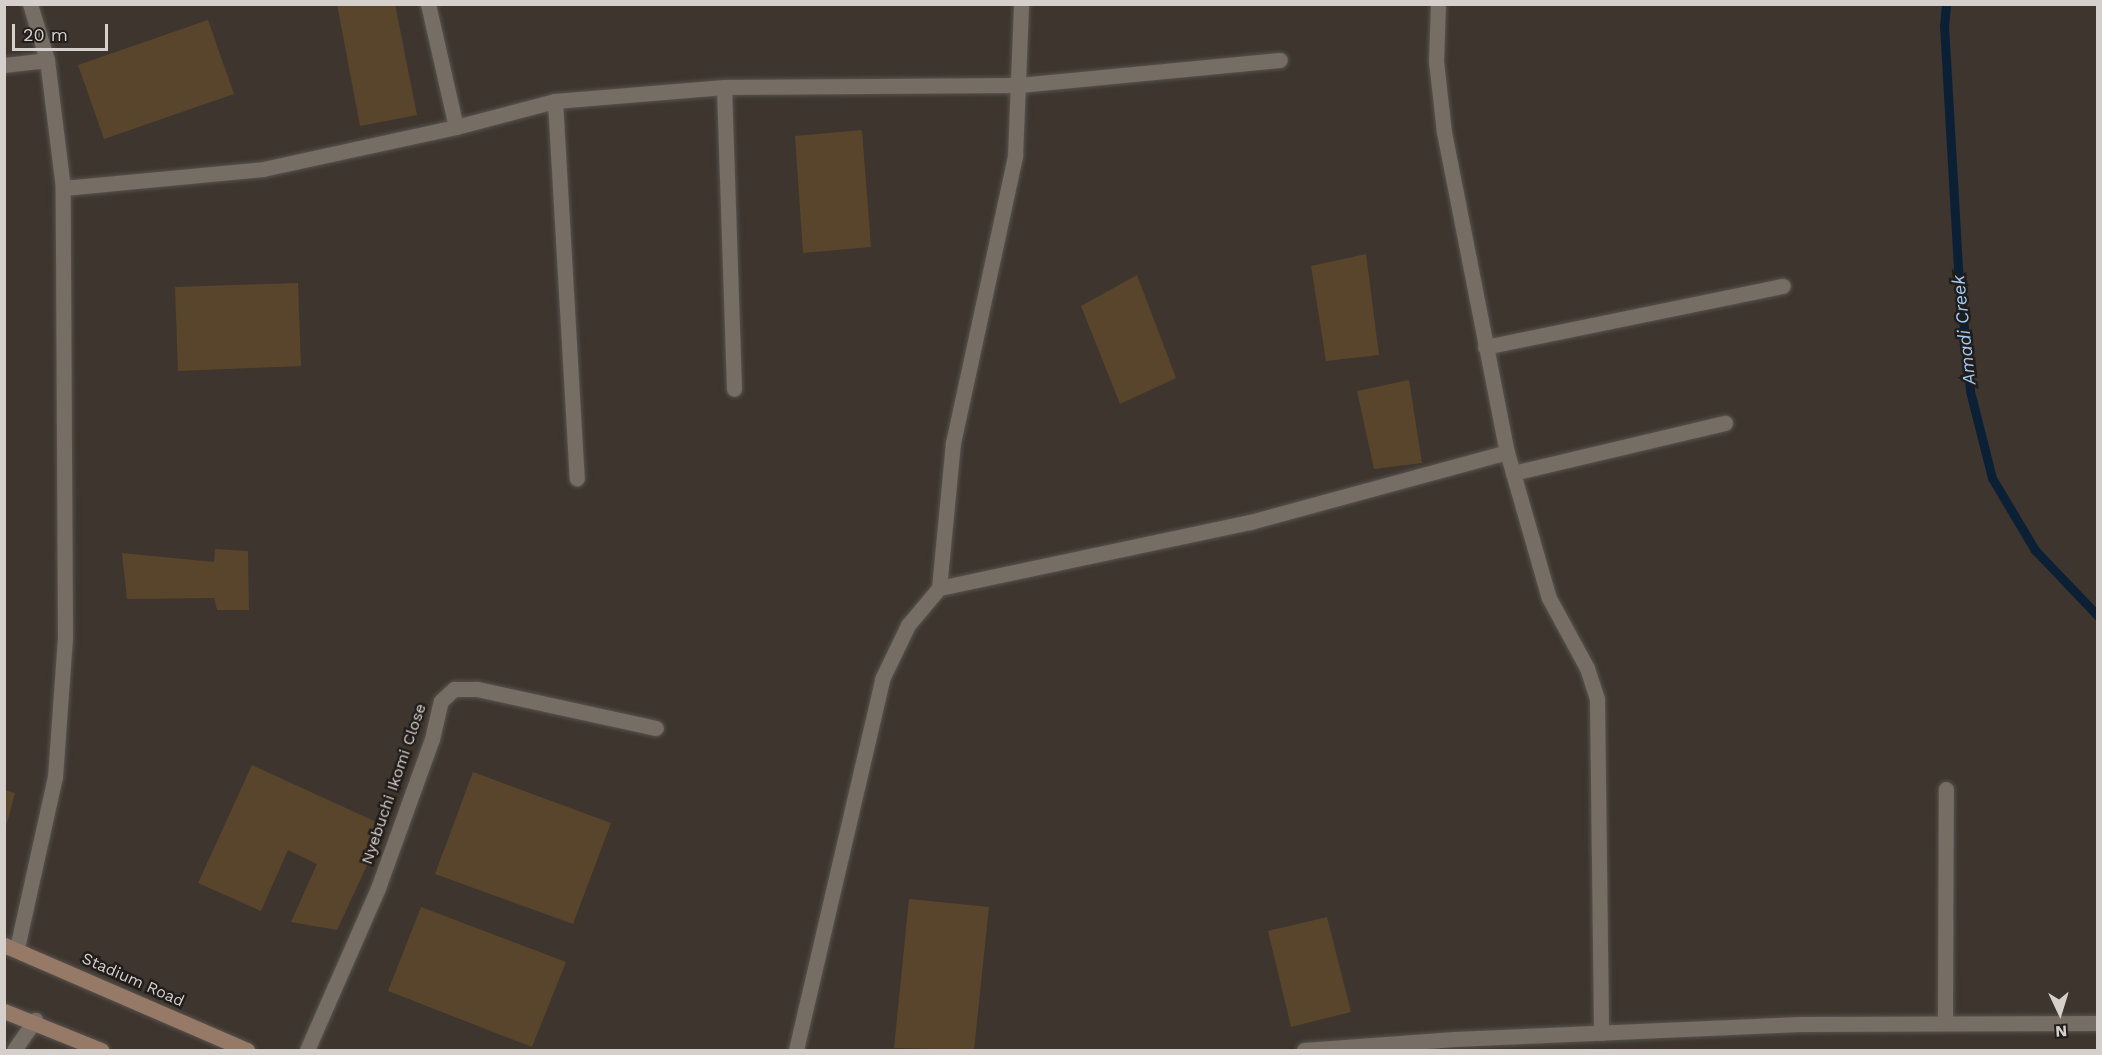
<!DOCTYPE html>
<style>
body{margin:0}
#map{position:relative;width:2102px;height:1055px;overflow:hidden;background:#3d352e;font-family:"Work Sans",sans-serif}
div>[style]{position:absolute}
.stream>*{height:9px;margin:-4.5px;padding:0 4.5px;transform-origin:4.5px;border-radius:4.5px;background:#0c2035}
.building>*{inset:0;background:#59452c}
.roads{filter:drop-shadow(0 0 2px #59524d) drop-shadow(0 0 2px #59524d)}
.service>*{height:15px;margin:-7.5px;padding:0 7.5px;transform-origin:7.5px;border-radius:7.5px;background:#766d65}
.minor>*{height:15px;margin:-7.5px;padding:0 7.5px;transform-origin:7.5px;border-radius:7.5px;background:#766d65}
.secondary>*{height:15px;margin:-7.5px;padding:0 7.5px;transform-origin:7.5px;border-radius:7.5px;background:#967967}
span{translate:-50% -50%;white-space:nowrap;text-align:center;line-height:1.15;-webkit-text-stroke:5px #211d1a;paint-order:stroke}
.street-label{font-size:16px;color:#d6d0cc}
.water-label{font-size:18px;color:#a0caf7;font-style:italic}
.frame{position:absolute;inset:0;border:6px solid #d6d0cc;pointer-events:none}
.north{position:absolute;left:2030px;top:983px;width:60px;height:60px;-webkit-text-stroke:4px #211d1a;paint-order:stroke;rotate:176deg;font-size:16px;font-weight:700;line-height:24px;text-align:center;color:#d6d0cc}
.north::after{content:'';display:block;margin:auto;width:21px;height:27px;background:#d6d0cc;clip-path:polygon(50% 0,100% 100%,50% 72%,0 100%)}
.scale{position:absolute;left:12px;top:24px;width:96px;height:27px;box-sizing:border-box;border:3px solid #d6d0cc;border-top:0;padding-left:8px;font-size:18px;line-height:21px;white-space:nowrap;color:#d6d0cc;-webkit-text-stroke:4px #211d1a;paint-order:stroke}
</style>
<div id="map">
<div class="stream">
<div style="left:1946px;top:4px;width:21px;rotate:95deg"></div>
<div style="left:1944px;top:25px;width:243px;rotate:86.7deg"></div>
<div style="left:1958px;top:268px;width:124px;rotate:84.4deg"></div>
<div style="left:1970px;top:391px;width:90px;rotate:75.8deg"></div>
<div style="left:1992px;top:478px;width:84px;rotate:59.2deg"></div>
<div style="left:2035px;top:550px;width:91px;rotate:46.3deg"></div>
</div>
<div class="building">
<div style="clip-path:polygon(337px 4px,395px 4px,417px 115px,360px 126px)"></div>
<div style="clip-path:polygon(208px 20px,234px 94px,104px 139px,78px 65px)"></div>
<div style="clip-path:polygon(862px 130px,871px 247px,803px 253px,795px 136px)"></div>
<div style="clip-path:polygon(1366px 254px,1379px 355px,1326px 361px,1311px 266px)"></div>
<div style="clip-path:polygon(1137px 275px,1176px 378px,1120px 404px,1081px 306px)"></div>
<div style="clip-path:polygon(298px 283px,301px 366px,178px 371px,175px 287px)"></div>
<div style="clip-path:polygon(1409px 380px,1422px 463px,1374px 469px,1357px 391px)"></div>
<div style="clip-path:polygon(215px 549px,248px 551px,249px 610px,217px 610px,214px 598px,127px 599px,122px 553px,214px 562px)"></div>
<div style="clip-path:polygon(252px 765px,385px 826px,337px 930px,291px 922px,317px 864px,288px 850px,261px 911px,198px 883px)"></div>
<div style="clip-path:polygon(473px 772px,611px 823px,573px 924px,435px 874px)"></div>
<div style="clip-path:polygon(4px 790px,15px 793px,5px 830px,4px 830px)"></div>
<div style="clip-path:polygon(909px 899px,989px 907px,974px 1050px,894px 1048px)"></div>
<div style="clip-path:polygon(421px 907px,566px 962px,532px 1047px,388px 991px)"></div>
<div style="clip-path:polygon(1327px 917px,1351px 1012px,1291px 1027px,1268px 931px)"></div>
</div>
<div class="roads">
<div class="service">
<div style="left:1513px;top:473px;width:218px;rotate:-13.3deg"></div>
<div style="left:1945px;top:1021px;width:232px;rotate:-89.8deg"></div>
</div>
<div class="minor">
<div style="left:428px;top:4px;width:126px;rotate:77.2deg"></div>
<div style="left:1438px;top:4px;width:57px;rotate:92deg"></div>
<div style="left:1436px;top:61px;width:71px;rotate:83.6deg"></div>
<div style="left:1444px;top:132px;width:326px;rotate:78.9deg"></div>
<div style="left:1507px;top:452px;width:152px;rotate:74deg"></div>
<div style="left:1549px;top:598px;width:80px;rotate:61.5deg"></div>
<div style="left:1587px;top:668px;width:33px;rotate:72deg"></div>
<div style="left:1597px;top:699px;width:334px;rotate:89.3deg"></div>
<div style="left:4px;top:65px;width:43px;rotate:-6.6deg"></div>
<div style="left:724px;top:87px;width:302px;rotate:88.1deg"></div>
<div style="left:555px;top:101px;width:378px;rotate:86.7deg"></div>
<div style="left:63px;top:188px;width:201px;rotate:-5.4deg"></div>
<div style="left:263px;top:169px;width:198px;rotate:-12.3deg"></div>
<div style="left:456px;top:127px;width:102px;rotate:-14.7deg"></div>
<div style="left:555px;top:101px;width:170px;rotate:-4.7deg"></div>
<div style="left:724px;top:87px;width:295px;rotate:-0.4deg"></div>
<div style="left:1019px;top:85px;width:262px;rotate:-5.5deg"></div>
<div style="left:1485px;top:347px;width:304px;rotate:-11.6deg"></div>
<div style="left:939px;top:588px;width:318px;rotate:-12deg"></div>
<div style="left:1250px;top:522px;width:266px;rotate:-15.2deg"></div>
<div style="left:17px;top:948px;width:175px;rotate:-77.5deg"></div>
<div style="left:55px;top:777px;width:141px;rotate:-85.9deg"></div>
<div style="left:65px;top:636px;width:448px;rotate:-90.3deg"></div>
<div style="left:63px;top:188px;width:129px;rotate:-97.1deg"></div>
<div style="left:47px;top:60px;width:59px;rotate:-106.9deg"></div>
<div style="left:14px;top:1050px;width:37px;rotate:-55deg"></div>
<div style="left:307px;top:1050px;width:177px;rotate:-66.3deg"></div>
<div style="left:378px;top:888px;width:158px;rotate:-70.1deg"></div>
<div style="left:432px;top:739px;width:39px;rotate:-77deg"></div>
<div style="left:441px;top:701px;width:18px;rotate:-43deg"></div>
<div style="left:454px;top:689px;width:23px"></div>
<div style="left:477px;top:689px;width:183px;rotate:12.3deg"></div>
<div style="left:796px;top:1050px;width:381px;rotate:-76.9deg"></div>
<div style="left:882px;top:679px;width:60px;rotate:-64.3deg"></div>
<div style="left:908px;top:625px;width:48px;rotate:-50deg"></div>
<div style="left:939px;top:588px;width:146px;rotate:-84.5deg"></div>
<div style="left:953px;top:443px;width:294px;rotate:-77.8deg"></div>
<div style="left:1015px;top:156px;width:152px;rotate:-87.7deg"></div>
<div style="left:1304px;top:1050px;width:151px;rotate:-4.2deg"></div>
<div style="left:1455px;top:1039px;width:345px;rotate:-2.5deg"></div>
<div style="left:1800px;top:1024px;width:298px;rotate:-0.2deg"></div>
</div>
<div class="secondary">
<div style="left:4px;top:945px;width:265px;rotate:23.4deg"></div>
<div style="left:4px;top:1011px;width:105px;rotate:21.9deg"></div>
</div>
</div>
<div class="street-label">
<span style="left:394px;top:784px;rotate:-71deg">Nyebuchi Ikomi Close</span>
<span style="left:133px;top:980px;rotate:24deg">Stadium Road</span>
</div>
<div class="water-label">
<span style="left:1964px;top:330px;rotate:-96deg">Amadi Creek</span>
</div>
<div class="frame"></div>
<div class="north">N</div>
<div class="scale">20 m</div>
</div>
